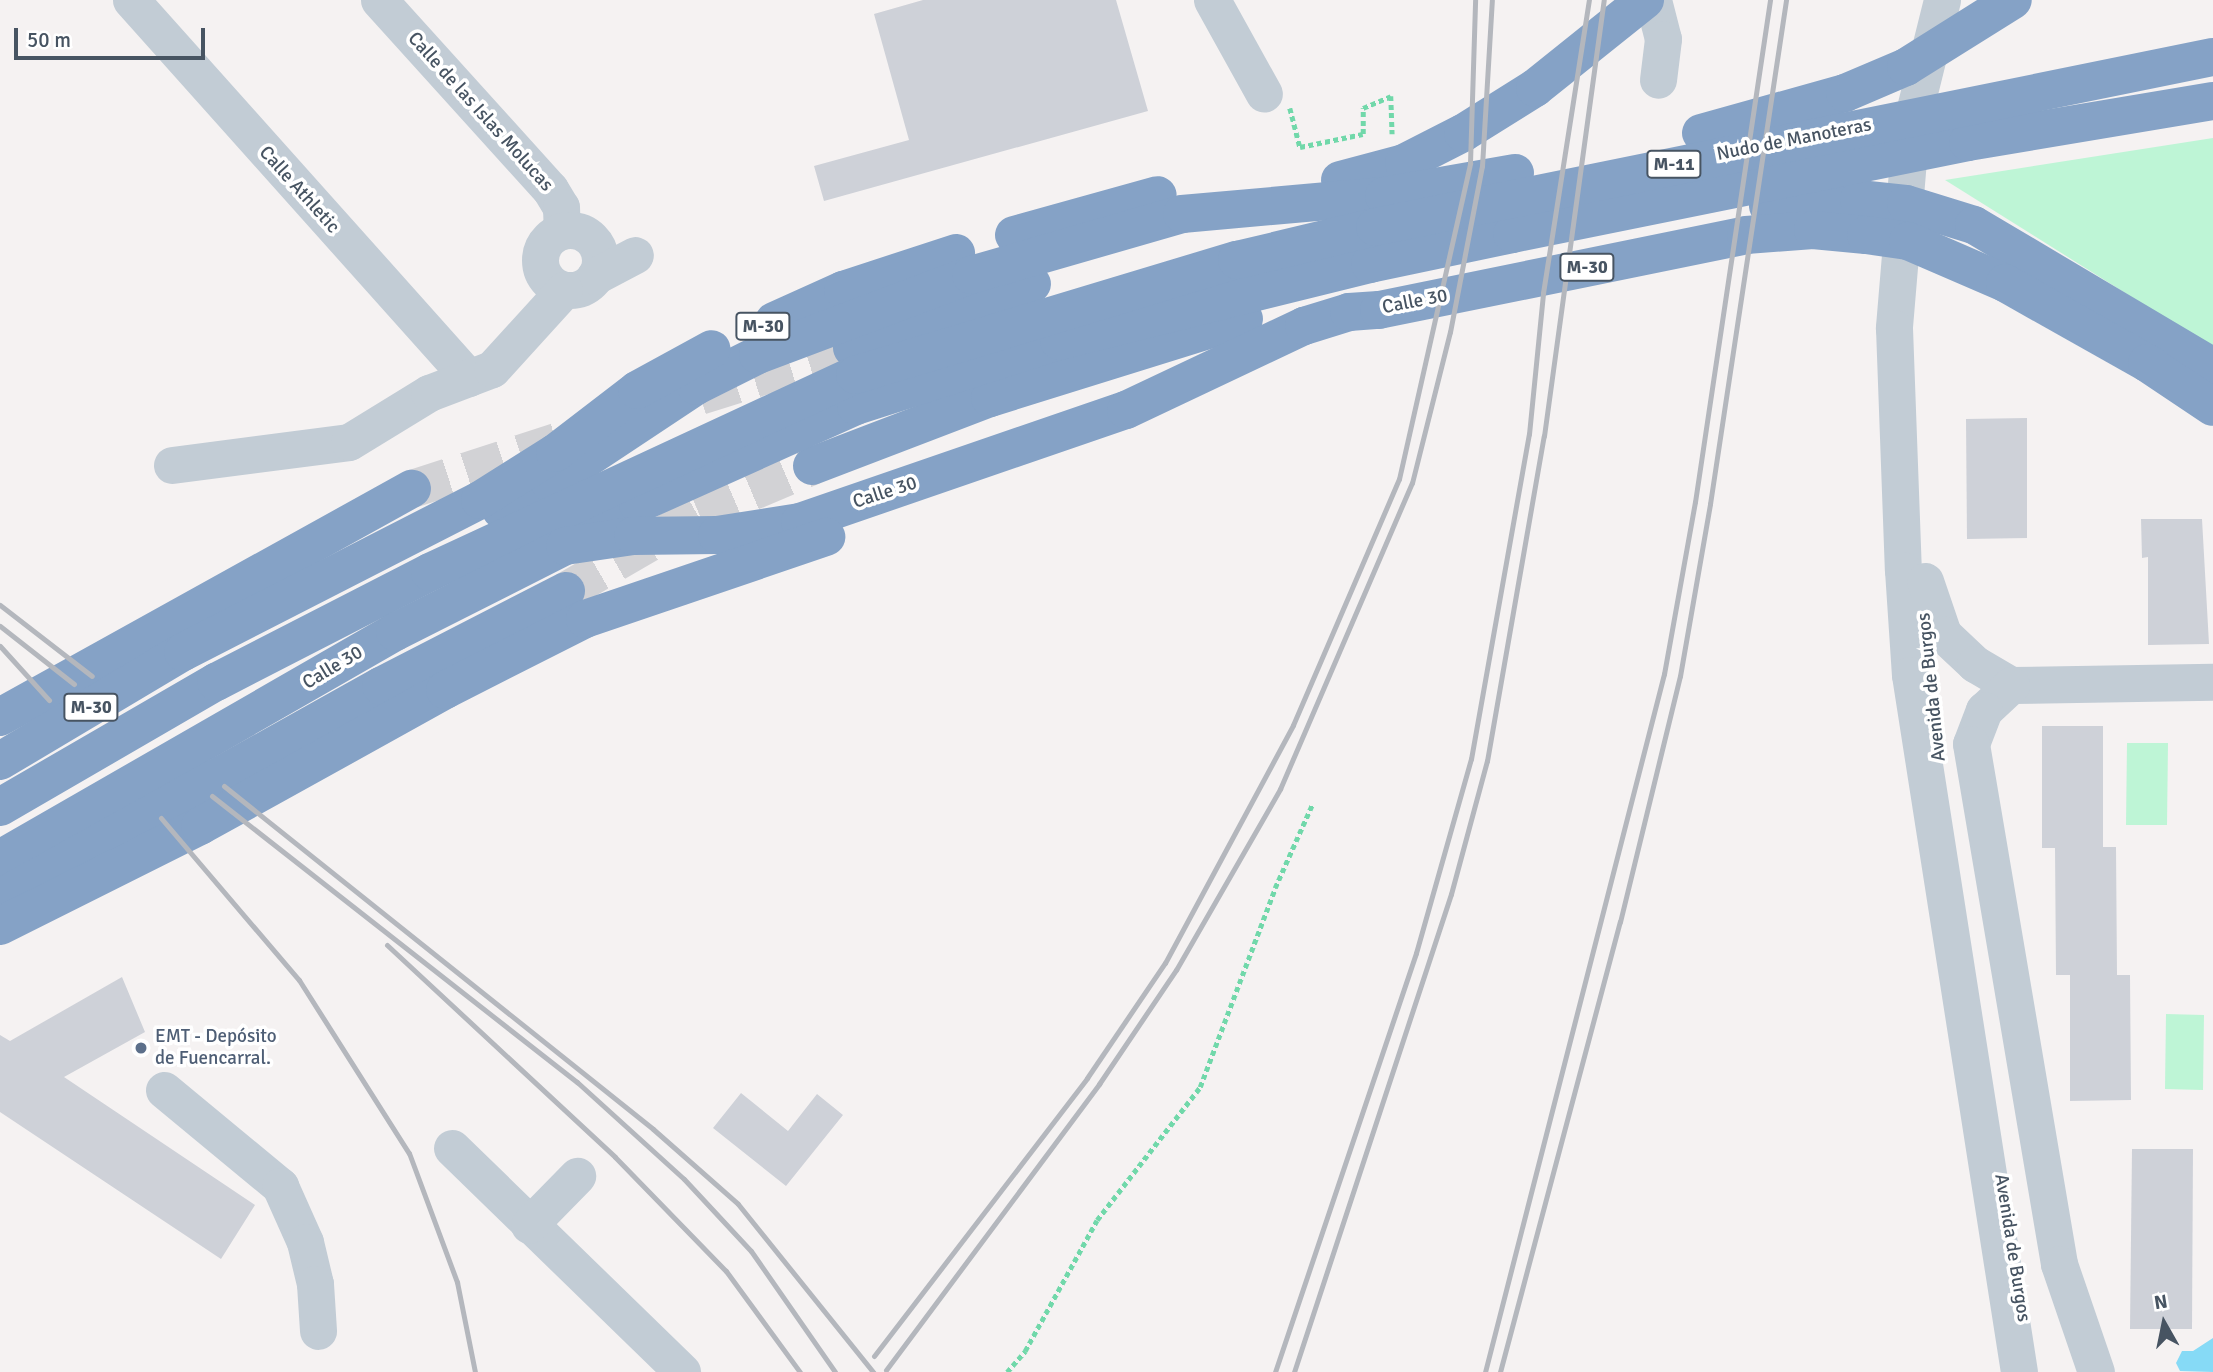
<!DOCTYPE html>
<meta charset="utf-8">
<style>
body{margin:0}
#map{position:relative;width:2213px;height:1372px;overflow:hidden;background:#f5f2f2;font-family:Signika,sans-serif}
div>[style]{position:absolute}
.green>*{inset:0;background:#bef5d6}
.water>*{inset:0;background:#86daf6}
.building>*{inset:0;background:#ced1d8}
.highway-tunnel>*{height:38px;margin-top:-19px;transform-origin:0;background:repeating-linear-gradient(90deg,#d2d2d5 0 38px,transparent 0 57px)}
.path>*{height:4.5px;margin-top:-2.25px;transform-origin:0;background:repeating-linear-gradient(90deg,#71d8aa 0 5px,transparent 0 8.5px)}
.minor>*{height:37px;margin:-18.5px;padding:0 18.5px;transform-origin:18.5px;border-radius:18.5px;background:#c2ccd5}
.minor>.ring{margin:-18.5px;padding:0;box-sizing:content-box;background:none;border:37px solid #c2ccd5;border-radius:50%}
.highway>*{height:38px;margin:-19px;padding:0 19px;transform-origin:19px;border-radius:19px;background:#85a2c6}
.rail>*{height:5px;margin:-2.5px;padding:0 2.5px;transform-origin:2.5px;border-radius:2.5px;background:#b4b7bd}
.dots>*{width:19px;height:19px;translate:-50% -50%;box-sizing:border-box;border:4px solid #fff;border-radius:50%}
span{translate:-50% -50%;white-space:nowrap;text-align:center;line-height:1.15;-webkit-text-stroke:7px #fff;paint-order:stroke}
.shield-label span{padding:2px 5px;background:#fff;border:2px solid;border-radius:5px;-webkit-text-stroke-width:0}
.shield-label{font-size:18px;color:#475462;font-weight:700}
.street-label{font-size:19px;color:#475462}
.service-label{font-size:19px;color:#4e5e75}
.left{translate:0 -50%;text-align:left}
.north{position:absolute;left:2129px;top:1288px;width:70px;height:70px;-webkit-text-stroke:5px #fff;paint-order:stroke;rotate:351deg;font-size:19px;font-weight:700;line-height:28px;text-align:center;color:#475462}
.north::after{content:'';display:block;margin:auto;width:24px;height:32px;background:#475462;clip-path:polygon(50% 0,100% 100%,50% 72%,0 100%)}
.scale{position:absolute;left:14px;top:28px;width:191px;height:32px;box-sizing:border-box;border:4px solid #475462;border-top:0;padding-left:9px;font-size:21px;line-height:24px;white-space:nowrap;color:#475462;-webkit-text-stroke:5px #fff;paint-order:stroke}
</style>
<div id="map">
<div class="green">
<div style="clip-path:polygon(2213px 138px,2213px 348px,1945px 180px)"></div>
<div style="clip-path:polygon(2127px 743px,2168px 743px,2167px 825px,2126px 825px)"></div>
<div style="clip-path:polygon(2166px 1014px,2204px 1015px,2203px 1090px,2165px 1089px)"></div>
</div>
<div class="water">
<div style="clip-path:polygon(2213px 1338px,2213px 1372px,2180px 1371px,2176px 1363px,2182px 1351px,2193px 1351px)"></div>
</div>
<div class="building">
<div style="clip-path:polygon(923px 0,1116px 0,1148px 111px,824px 201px,814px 166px,909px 140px,874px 14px)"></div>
<div style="clip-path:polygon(2027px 418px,2027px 538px,1967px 539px,1966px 419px)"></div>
<div style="clip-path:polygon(2141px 519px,2202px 519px,2209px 644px,2148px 645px,2148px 557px,2142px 558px)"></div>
<div style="clip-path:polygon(2042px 726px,2103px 726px,2103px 847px,2116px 847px,2117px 975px,2130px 975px,2131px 1100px,2070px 1101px,2070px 975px,2056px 975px,2055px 848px,2042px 848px)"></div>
<div style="clip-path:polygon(122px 977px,145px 1032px,64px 1077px,255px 1205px,221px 1259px,0 1112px,0 1035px,10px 1041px)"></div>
<div style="clip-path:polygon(741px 1093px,788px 1131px,817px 1094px,843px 1115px,786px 1186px,713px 1128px)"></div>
<div style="clip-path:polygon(2132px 1149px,2193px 1149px,2192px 1329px,2130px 1329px)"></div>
</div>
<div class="highway-tunnel">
<div style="left:700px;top:396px;width:159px;rotate:-17.5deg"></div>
<div style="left:412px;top:489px;width:159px;rotate:-18deg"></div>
<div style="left:566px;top:591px;width:154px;rotate:-30.1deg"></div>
<div style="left:699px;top:514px;width:123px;rotate:-23deg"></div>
</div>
<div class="path">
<div style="left:1290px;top:108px;width:40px;rotate:75.6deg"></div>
<div style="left:1300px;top:147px;width:64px;rotate:-11.7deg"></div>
<div style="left:1363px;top:134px;width:26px;rotate:-90deg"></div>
<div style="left:1363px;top:108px;width:30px;rotate:-23deg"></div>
<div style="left:1391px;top:96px;width:38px;rotate:88deg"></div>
<div style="left:1007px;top:1372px;width:28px;rotate:-49deg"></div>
<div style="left:1025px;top:1351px;width:149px;rotate:-61.2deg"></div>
<div style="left:1097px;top:1220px;width:168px;rotate:-52.2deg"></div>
<div style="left:1200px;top:1087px;width:213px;rotate:-69.3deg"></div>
<div style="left:1275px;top:888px;width:91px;rotate:-66deg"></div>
</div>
<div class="minor">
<div style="left:131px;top:0;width:507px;rotate:48.2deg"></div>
<div style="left:379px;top:0;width:255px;rotate:47.9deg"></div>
<div style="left:550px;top:189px;width:21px;rotate:59deg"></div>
<div style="left:561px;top:207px;width:24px;rotate:88deg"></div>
<div style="left:1212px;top:0;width:107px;rotate:61deg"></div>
<div style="left:1653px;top:0;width:40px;rotate:75.6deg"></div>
<div style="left:1663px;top:39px;width:41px;rotate:97deg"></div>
<div style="left:1942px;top:0;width:128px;rotate:104deg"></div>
<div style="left:1911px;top:124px;width:205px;rotate:94.8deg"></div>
<div style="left:1894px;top:328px;width:242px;rotate:87.9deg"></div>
<div style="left:1903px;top:570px;width:105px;rotate:86.2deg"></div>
<div style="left:1910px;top:675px;width:705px;rotate:81.11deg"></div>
<div class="ring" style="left:540px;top:230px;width:23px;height:23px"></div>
<div style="left:595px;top:276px;width:45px;rotate:-27.7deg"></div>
<div style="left:172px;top:465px;width:178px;rotate:-7.4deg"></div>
<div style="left:349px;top:442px;width:94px;rotate:-31.5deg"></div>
<div style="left:429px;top:393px;width:67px;rotate:-20.9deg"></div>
<div style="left:492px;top:369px;width:107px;rotate:-47.7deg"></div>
<div style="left:1925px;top:581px;width:56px;rotate:71.2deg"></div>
<div style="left:1943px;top:634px;width:44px;rotate:43.2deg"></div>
<div style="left:1975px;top:664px;width:42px;rotate:30.3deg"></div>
<div style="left:2011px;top:685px;width:202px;rotate:-0.9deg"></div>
<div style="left:2011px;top:685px;width:37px;rotate:137deg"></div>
<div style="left:1984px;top:710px;width:36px;rotate:111deg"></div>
<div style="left:1971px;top:744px;width:527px;rotate:80.39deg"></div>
<div style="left:2059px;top:1264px;width:114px;rotate:71.1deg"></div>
<div style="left:164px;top:1090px;width:151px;rotate:39.6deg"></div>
<div style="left:280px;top:1186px;width:61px;rotate:65.9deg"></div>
<div style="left:305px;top:1242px;width:43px;rotate:76.6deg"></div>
<div style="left:315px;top:1284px;width:47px;rotate:86.3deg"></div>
<div style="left:452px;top:1148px;width:321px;rotate:44.2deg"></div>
<div style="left:529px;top:1225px;width:69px;rotate:-45.6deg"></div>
</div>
<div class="highway">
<div style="left:1701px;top:133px;width:149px;rotate:-15.5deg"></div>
<div style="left:1845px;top:93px;width:66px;rotate:-23.1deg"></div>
<div style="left:1906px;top:67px;width:126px;rotate:-32.1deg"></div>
<div style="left:1340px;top:180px;width:66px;rotate:-14.9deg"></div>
<div style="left:1404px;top:163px;width:66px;rotate:-27deg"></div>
<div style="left:1463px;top:133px;width:85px;rotate:-32deg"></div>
<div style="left:1535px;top:88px;width:141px;rotate:-38.7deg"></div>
<div style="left:1768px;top:206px;width:91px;rotate:-4.4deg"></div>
<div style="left:1859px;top:199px;width:47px;rotate:6.1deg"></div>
<div style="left:1906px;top:204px;width:71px;rotate:17.2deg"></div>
<div style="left:1974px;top:225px;width:278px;rotate:30.7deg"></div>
<div style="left:1014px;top:235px;width:149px;rotate:-15.5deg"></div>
<div style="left:774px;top:321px;width:76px;rotate:-24.2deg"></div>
<div style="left:843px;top:290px;width:119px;rotate:-18.1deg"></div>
<div style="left:852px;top:348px;width:191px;rotate:-19.6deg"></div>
<div style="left:812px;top:466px;width:191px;rotate:-20.9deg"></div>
<div style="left:990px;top:398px;width:266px;rotate:-17.3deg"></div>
<div style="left:501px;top:510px;width:56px;rotate:-28.9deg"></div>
<div style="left:550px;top:483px;width:175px;rotate:-33.6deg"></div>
<div style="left:696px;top:386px;width:69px;rotate:-26.6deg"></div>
<div style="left:758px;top:355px;width:228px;rotate:-20.6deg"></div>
<div style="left:971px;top:275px;width:220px;rotate:-16.1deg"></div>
<div style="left:1182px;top:214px;width:203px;rotate:-5.1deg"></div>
<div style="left:1384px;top:196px;width:133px;rotate:-10deg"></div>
<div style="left:582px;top:536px;width:64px;rotate:-29.7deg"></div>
<div style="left:638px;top:504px;width:239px;rotate:-24.2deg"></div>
<div style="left:856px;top:406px;width:213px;rotate:-17.8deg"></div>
<div style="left:1059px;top:341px;width:320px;rotate:-13.9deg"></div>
<div style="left:1370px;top:264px;width:145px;rotate:-11.9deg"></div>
<div style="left:1512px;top:234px;width:465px;rotate:-11.4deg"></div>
<div style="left:1968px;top:142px;width:248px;rotate:-9.5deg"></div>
<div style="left:0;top:717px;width:471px;rotate:-29deg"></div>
<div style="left:0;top:761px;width:213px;rotate:-30.8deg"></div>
<div style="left:183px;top:652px;width:334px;rotate:-27.1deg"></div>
<div style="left:480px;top:500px;width:89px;rotate:-32.1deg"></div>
<div style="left:555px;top:453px;width:103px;rotate:-37.5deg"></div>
<div style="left:637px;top:390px;width:85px;rotate:-28.7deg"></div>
<div style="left:0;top:807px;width:250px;rotate:-30.1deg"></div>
<div style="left:216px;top:682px;width:241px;rotate:-27.2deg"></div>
<div style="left:430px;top:572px;width:468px;rotate:-24.9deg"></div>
<div style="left:855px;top:375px;width:399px;rotate:-16.8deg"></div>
<div style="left:1237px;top:260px;width:142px;rotate:-13.4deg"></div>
<div style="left:1375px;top:227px;width:855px;rotate:-11.47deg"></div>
<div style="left:0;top:859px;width:456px;rotate:-29.9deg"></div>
<div style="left:395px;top:632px;width:191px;rotate:-26.8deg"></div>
<div style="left:565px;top:546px;width:69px;rotate:-8.4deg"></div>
<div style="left:633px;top:536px;width:84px;rotate:-0.7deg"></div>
<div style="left:717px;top:535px;width:84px;rotate:-8.9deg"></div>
<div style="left:800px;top:522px;width:345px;rotate:-19deg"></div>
<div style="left:1126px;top:410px;width:197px;rotate:-25.3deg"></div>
<div style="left:1304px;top:326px;width:47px;rotate:-17.3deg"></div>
<div style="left:1349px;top:312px;width:30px;rotate:-4deg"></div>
<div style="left:1379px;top:310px;width:375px;rotate:-11.5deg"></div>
<div style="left:1746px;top:235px;width:67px;rotate:-4.3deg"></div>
<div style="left:1813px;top:230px;width:53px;rotate:5.4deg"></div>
<div style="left:1866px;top:235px;width:42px;rotate:8.1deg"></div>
<div style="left:1908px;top:241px;width:106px;rotate:23.4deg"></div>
<div style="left:2005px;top:283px;width:163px;rotate:29.4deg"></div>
<div style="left:2147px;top:363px;width:79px;rotate:33.7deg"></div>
<div style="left:0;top:898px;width:436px;rotate:-29.1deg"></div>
<div style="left:381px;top:686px;width:208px;rotate:-27.2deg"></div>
<div style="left:0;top:926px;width:224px;rotate:-26.6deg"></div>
<div style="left:200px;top:826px;width:280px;rotate:-29deg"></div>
<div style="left:445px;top:690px;width:157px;rotate:-26.9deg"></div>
<div style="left:585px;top:619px;width:255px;rotate:-18.8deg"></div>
</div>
<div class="rail">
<div style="left:0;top:605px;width:116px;rotate:37.7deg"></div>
<div style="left:0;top:626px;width:94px;rotate:38.1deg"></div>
<div style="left:0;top:646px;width:73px;rotate:47.8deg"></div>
<div style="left:224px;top:786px;width:549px;rotate:38.64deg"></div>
<div style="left:653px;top:1129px;width:113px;rotate:41.4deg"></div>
<div style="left:738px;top:1204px;width:216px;rotate:51.2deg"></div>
<div style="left:212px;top:796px;width:464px;rotate:38.1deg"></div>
<div style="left:577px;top:1082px;width:144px;rotate:42.2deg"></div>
<div style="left:684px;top:1179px;width:98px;rotate:47.1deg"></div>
<div style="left:751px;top:1251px;width:147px;rotate:55.2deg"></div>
<div style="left:161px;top:818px;width:213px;rotate:49.6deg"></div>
<div style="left:299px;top:980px;width:205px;rotate:57.6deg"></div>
<div style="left:409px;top:1153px;width:138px;rotate:69.6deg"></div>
<div style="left:457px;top:1282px;width:92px;rotate:78.7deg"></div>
<div style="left:387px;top:945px;width:311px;rotate:42.9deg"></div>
<div style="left:615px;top:1157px;width:159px;rotate:45.8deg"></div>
<div style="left:726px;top:1271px;width:125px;rotate:53.8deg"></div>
<div style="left:874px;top:1356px;width:350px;rotate:-52.5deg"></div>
<div style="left:1087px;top:1078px;width:139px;rotate:-55.9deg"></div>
<div style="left:1165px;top:963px;width:270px;rotate:-61.7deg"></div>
<div style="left:1293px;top:725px;width:268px;rotate:-66.7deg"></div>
<div style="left:1399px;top:479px;width:324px;rotate:-77.3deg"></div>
<div style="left:1470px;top:163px;width:163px;rotate:-88.2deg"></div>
<div style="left:886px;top:1370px;width:357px;rotate:-53.3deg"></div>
<div style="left:1099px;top:1084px;width:138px;rotate:-56deg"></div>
<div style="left:1176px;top:970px;width:209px;rotate:-60.1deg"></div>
<div style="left:1280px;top:789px;width:333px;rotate:-66.7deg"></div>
<div style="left:1412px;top:483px;width:156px;rotate:-75.9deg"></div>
<div style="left:1450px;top:332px;width:169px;rotate:-79.1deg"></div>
<div style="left:1482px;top:166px;width:166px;rotate:-86.6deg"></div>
<div style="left:1275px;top:1372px;width:442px;rotate:-71.4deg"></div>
<div style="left:1416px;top:953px;width:202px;rotate:-74.2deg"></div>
<div style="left:1471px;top:759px;width:330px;rotate:-79.9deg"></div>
<div style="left:1529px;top:434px;width:142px;rotate:-84.3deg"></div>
<div style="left:1543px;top:293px;width:297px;rotate:-81.1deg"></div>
<div style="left:1294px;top:1372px;width:503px;rotate:-71.82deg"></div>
<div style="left:1451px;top:894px;width:138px;rotate:-74.9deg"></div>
<div style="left:1487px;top:761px;width:330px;rotate:-80.1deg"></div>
<div style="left:1544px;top:436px;width:440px;rotate:-82.2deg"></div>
<div style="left:1485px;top:1372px;width:721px;rotate:-75.62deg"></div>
<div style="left:1664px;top:674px;width:175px;rotate:-79.8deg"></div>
<div style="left:1695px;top:502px;width:508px;rotate:-81.5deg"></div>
<div style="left:1500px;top:1372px;width:466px;rotate:-75.1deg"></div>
<div style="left:1620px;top:922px;width:253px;rotate:-76.3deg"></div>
<div style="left:1680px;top:676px;width:175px;rotate:-80.1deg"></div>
<div style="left:1710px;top:504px;width:510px;rotate:-81.42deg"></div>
</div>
<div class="dots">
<div style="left:141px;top:1048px;background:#5c6f8a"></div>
</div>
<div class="shield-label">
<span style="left:1674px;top:164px">M-11</span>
<span style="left:1587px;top:267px">M-30</span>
<span style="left:763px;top:326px">M-30</span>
<span style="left:91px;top:707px">M-30</span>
</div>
<div class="street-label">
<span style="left:480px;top:112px;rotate:48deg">Calle de las Islas Molucas</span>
<span style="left:1794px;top:140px;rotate:-11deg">Nudo de Manoteras</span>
<span style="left:299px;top:190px;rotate:48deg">Calle Athletic</span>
<span style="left:1415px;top:302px;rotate:-11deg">Calle 30</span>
<span style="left:885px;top:493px;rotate:-18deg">Calle 30</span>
<span style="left:333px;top:668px;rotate:-31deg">Calle 30</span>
<span style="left:1932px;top:687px;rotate:-96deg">Avenida de Burgos</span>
<span style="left:2012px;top:1248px;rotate:81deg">Avenida de Burgos</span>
</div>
<div class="service-label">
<span class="left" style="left:155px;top:1048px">EMT - Depósito<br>de Fuencarral.</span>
</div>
<div class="north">N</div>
<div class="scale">50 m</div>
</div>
